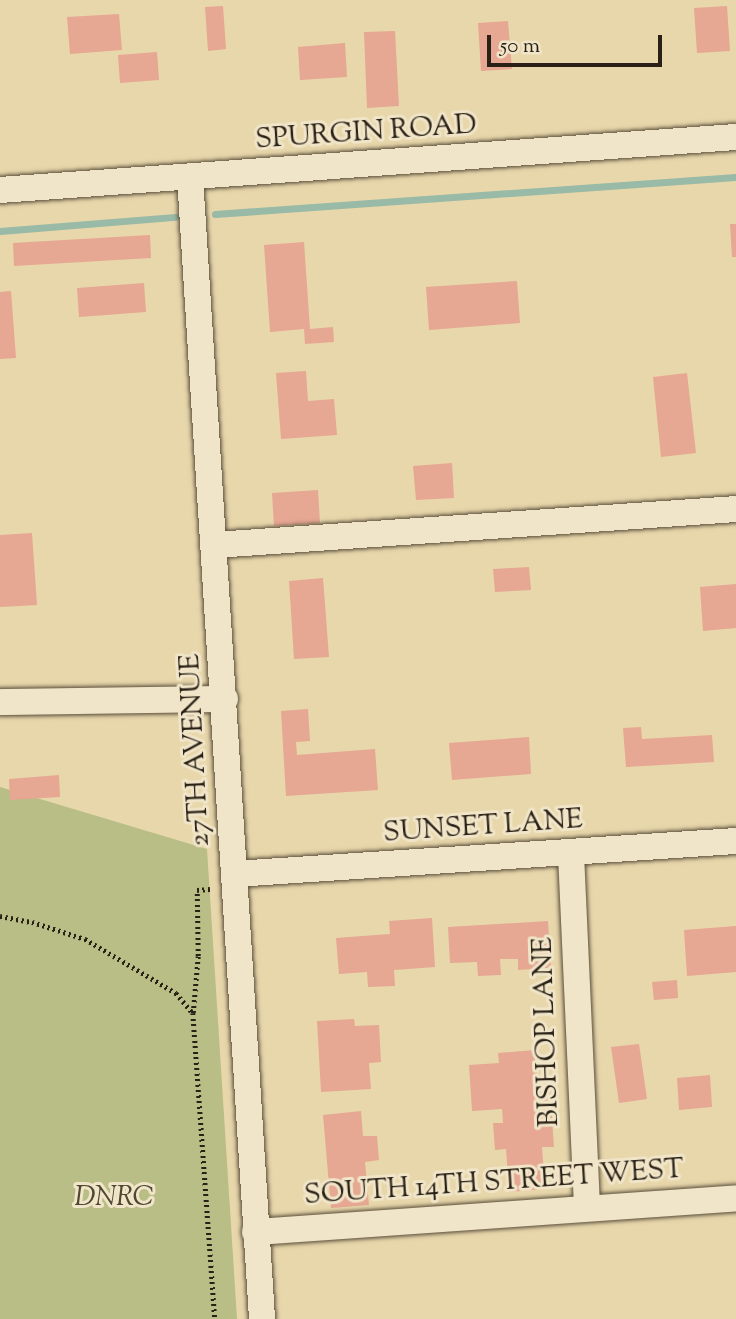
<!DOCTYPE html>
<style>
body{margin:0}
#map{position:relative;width:736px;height:1319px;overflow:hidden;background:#e8d7ab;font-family:"Sorts Mill Goudy",serif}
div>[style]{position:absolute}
.green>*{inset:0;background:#b9bd86}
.stream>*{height:7px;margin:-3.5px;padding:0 3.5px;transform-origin:3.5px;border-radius:3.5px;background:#98baa6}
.building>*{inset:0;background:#e6a793}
.path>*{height:4.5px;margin-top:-2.25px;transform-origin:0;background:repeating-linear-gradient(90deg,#2a2116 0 2px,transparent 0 5.5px)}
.roads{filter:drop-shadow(0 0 2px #5a4e3b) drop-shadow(0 0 2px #5a4e3b)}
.minor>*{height:26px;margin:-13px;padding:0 13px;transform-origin:13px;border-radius:13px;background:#f0e5c8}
span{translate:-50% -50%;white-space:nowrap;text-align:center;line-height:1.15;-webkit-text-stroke:6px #f0e5c8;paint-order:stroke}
.street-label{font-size:28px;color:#2a2116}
.park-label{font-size:28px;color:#4e4832;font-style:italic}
.scale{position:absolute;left:487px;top:35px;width:175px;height:32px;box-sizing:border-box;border:4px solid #2a2116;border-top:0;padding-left:9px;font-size:21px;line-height:24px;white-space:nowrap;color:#2a2116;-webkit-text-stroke:5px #f0e5c8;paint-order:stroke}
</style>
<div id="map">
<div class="green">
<div style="clip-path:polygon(0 787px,207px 849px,237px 1319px,0 1319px)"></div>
</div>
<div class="stream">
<div style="left:215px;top:214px;width:522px;rotate:-4.06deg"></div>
<div style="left:0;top:231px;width:176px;rotate:-4.6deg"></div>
</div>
<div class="building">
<div style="clip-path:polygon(223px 6px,226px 49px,208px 51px,205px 7px)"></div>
<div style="clip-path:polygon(727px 6px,730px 51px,697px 53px,694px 8px)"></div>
<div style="clip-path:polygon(119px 14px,122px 50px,70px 54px,67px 17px)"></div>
<div style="clip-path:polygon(508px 21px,512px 69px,481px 71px,478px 23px)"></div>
<div style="clip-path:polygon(395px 31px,399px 106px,367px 108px,364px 32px)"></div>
<div style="clip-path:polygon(345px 43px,347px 77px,300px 80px,298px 47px)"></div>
<div style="clip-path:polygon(157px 52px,159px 80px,120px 83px,118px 55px)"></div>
<div style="clip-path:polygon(730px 224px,736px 224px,736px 257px,732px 257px)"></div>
<div style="clip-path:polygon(150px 235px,151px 258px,14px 266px,13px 243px)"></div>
<div style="clip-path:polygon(304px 242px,310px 329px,333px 327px,334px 342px,305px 344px,304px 329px,270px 332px,264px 245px)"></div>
<div style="clip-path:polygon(517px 281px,520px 323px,429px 330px,426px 287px)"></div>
<div style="clip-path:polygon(144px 283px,146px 312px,79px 317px,77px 288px)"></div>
<div style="clip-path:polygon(11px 291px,16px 358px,0 359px,0 292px)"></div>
<div style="clip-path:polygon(306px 371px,308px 401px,334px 399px,337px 435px,281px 439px,276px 373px)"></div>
<div style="clip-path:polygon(687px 373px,696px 453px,661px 457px,653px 377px)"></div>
<div style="clip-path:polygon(452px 463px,454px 498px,416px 500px,413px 466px)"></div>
<div style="clip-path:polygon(318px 490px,320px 523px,274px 526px,272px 493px)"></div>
<div style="clip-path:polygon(32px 533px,37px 605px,0 607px,0 535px)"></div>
<div style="clip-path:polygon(529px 567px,531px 590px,495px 592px,493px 569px)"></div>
<div style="clip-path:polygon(323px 578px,329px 657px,294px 659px,289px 581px)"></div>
<div style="clip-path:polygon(736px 584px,736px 628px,703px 631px,700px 587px)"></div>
<div style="clip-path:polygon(308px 709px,310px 741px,296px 742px,297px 755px,375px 749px,378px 790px,286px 796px,281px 711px)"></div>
<div style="clip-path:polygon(641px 727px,642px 739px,712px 735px,714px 762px,626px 767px,623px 728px)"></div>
<div style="clip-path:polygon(529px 737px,531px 774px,452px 780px,449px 743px)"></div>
<div style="clip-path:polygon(59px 775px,60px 797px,10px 800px,9px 779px)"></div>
<div style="clip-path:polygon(432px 918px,435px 967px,394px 970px,395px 986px,368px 987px,367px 972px,339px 974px,336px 938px,390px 934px,389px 921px)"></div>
<div style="clip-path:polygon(548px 921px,551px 968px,518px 970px,518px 959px,500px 959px,501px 975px,478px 976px,477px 962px,450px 963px,448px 927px)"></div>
<div style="clip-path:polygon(736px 926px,736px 972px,687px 976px,684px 930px)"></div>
<div style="clip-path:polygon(677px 980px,678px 998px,654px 1000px,652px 982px)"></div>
<div style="clip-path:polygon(354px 1019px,355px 1026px,379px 1025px,381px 1062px,369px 1063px,371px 1089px,321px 1092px,317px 1021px)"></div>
<div style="clip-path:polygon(639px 1044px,647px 1099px,619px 1103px,611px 1047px)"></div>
<div style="clip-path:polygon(535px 1050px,538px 1092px,550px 1091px,554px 1147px,542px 1147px,545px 1189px,509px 1192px,506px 1149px,495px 1150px,493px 1123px,503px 1123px,502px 1109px,472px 1111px,469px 1065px,499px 1063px,498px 1053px)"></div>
<div style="clip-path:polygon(710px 1075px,712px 1107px,679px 1110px,677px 1078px)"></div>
<div style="clip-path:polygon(361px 1111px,363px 1136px,377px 1136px,379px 1160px,365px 1162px,369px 1205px,331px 1208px,323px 1115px)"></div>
</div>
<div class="path">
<div style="left:0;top:916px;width:33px;rotate:11deg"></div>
<div style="left:32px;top:922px;width:56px;rotate:17.8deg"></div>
<div style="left:85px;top:939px;width:106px;rotate:30.7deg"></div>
<div style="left:176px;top:993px;width:26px;rotate:50deg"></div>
<div style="left:193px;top:1013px;width:307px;rotate:85.9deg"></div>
<div style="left:193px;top:1013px;width:57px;rotate:-85deg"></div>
<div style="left:198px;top:956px;width:66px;rotate:-90.9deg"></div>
<div style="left:197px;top:890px;width:13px;rotate:-4deg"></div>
</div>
<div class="roads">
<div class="minor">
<div style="left:190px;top:177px;width:1144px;rotate:86.39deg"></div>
<div style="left:0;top:190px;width:738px;rotate:-4.12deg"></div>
<div style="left:215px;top:545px;width:522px;rotate:-3.95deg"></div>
<div style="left:0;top:702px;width:225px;rotate:-0.8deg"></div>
<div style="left:571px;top:854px;width:353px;rotate:87.4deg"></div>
<div style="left:235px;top:874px;width:502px;rotate:-3.77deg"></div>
<div style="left:255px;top:1232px;width:482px;rotate:-4deg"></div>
</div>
</div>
<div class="street-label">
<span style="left:366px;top:133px;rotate:-4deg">SPURGIN ROAD</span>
<span style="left:196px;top:750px;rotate:-93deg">27TH AVENUE</span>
<span style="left:483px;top:827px;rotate:-4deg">SUNSET LANE</span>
<span style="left:547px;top:1032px;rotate:-92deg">BISHOP LANE</span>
<span style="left:494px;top:1183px;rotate:-4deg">SOUTH 14TH STREET WEST</span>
</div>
<div class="park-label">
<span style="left:114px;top:1198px">DNRC</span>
</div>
<div class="scale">50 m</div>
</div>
